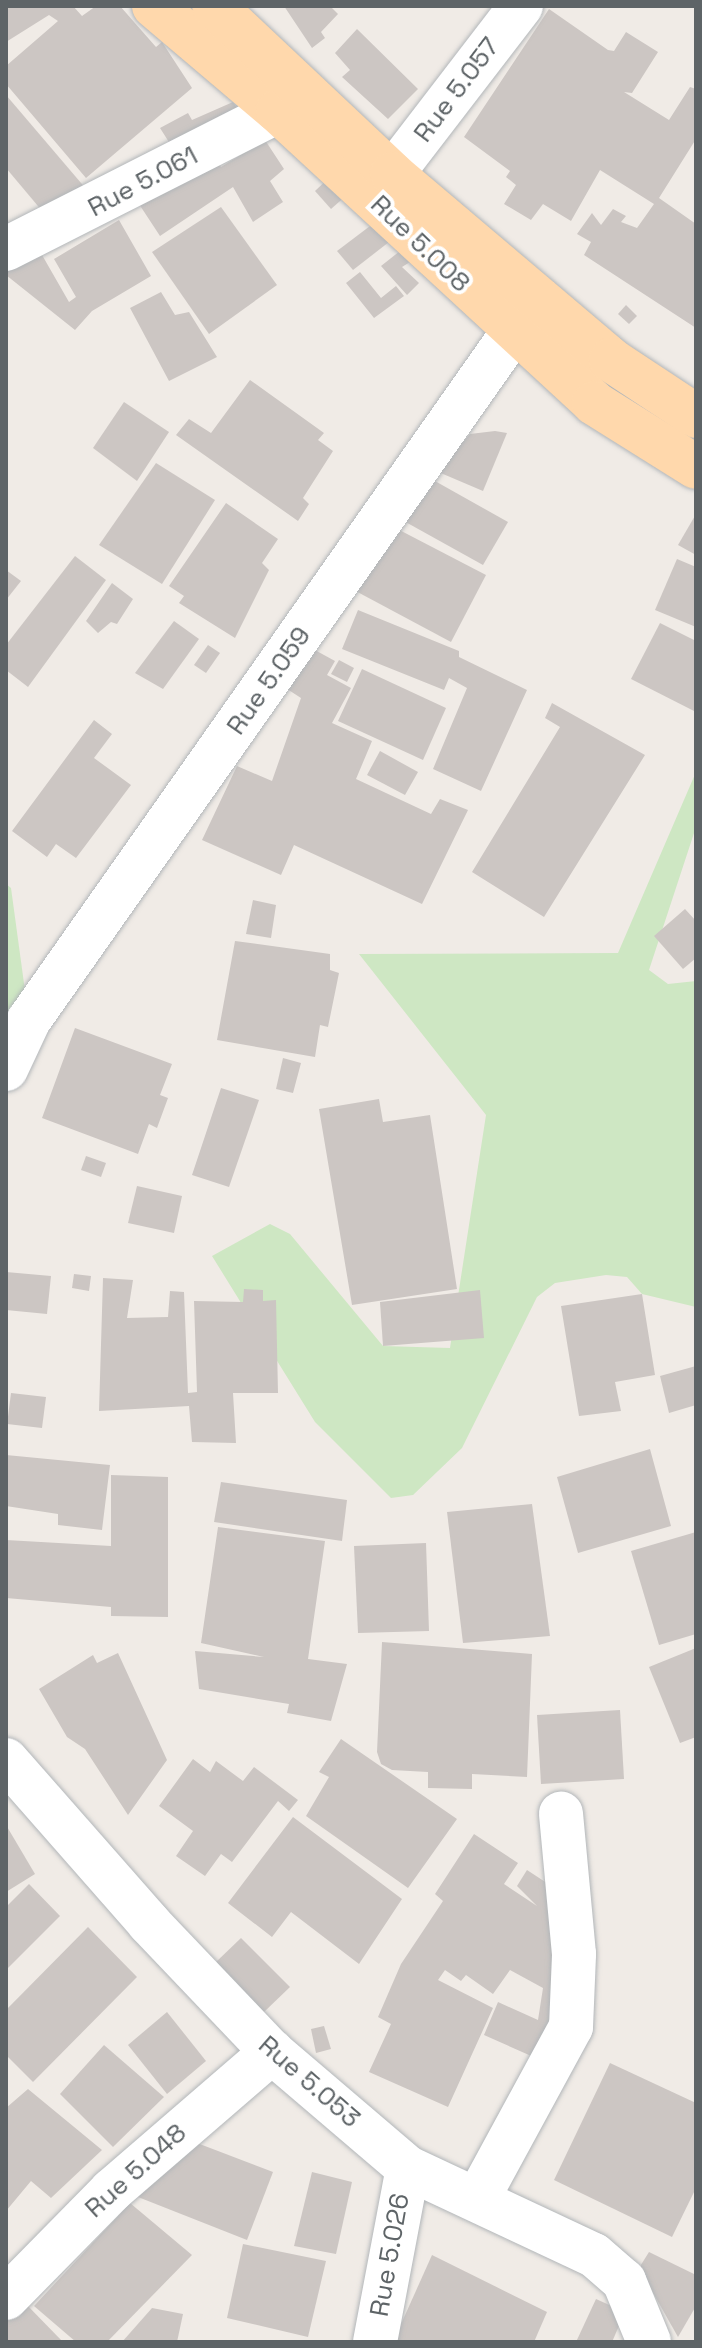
<!DOCTYPE html>
<style>
body{margin:0}
#map{position:relative;width:702px;height:2348px;overflow:hidden;background:#f0ebe6;font-family:"Space Grotesk",sans-serif}
div>[style]{position:absolute}
.green>*{inset:0;background:#cee7c3}
.building>*{inset:0;background:#ccc6c3}
.roads{filter:drop-shadow(0 0 2px #b2b6b9) drop-shadow(0 0 2px #b2b6b9)}
.minor>*{height:44px;margin:-22px;padding:0 22px;transform-origin:22px;border-radius:22px;background:#fff}
.major>*{height:44px;margin:-22px;padding:0 22px;transform-origin:22px;border-radius:22px;background:#ffd8ac}
span{translate:-50% -50%;white-space:nowrap;text-align:center;line-height:1.15;-webkit-text-stroke:8px #fff;paint-order:stroke}
.street-label{font-size:26px;color:#5e6467}
.frame{position:absolute;inset:0;border:8px solid #5e6467;pointer-events:none}
</style>
<div id="map">
<div class="green">
<div style="clip-path:polygon(696px 772px,696px 827px,649px 970px,668px 984px,696px 981px,696px 1307px,642px 1294px,627px 1277px,606px 1275px,555px 1283px,537px 1297px,462px 1448px,413px 1495px,391px 1498px,315px 1422px,212px 1256px,270px 1224px,290px 1234px,383px 1346px,450px 1348px,486px 1115px,359px 954px,618px 953px)"></div>
<div style="clip-path:polygon(6px 884px,11px 888px,29px 1020px,6px 1067px)"></div>
</div>
<div class="building">
<div style="clip-path:polygon(6px 6px,73px 6px,82px 16px,96px 6px,120px 6px,156px 47px,162px 42px,192px 88px,86px 178px,6px 84px,6px 66px,58px 21px,49px 15px,6px 42px)"></div>
<div style="clip-path:polygon(284px 6px,330px 6px,338px 14px,321px 32px,325px 38px,312px 48px)"></div>
<div style="clip-path:polygon(549px 9px,608px 50px,614px 51px,626px 32px,658px 52px,632px 93px,624px 92px,669px 120px,690px 87px,696px 89px,696px 139px,659px 198px,696px 224px,696px 328px,584px 255px,591px 242px,577px 234px,592px 213px,601px 225px,613px 209px,626px 216px,621px 222px,637px 228px,654px 204px,600px 170px,571px 221px,543px 204px,531px 220px,504px 204px,516px 185px,506px 177px,510px 171px,464px 137px)"></div>
<div style="clip-path:polygon(357px 29px,418px 89px,388px 119px,342px 77px,350px 70px,335px 53px)"></div>
<div style="clip-path:polygon(6px 95px,87px 190px,43px 212px,6px 168px)"></div>
<div style="clip-path:polygon(233px 102px,243px 118px,174px 150px,160px 128px,188px 113px,192px 120px)"></div>
<div style="clip-path:polygon(265px 140px,284px 169px,270px 181px,283px 202px,253px 222px,233px 187px,160px 236px,137px 201px,209px 150px,221px 167px)"></div>
<div style="clip-path:polygon(331px 176px,348px 194px,331px 209px,315px 191px)"></div>
<div style="clip-path:polygon(221px 207px,277px 285px,209px 334px,152px 252px)"></div>
<div style="clip-path:polygon(119px 220px,151px 276px,92px 311px,75px 330px,6px 275px,6px 258px,34px 241px,69px 302px,76px 297px,54px 259px)"></div>
<div style="clip-path:polygon(374px 223px,389px 242px,353px 270px,337px 251px)"></div>
<div style="clip-path:polygon(400px 251px,410px 262px,402px 267px,419px 283px,407px 295px,381px 266px)"></div>
<div style="clip-path:polygon(360px 272px,381px 298px,396px 286px,404px 296px,374px 318px,346px 283px)"></div>
<div style="clip-path:polygon(161px 292px,175px 315px,189px 312px,217px 357px,169px 381px,130px 308px)"></div>
<div style="clip-path:polygon(626px 305px,637px 316px,629px 324px,618px 314px)"></div>
<div style="clip-path:polygon(250px 380px,324px 433px,318px 440px,333px 451px,303px 498px,309px 504px,298px 521px,176px 435px,189px 419px,211px 433px)"></div>
<div style="clip-path:polygon(124px 402px,169px 432px,137px 481px,93px 448px)"></div>
<div style="clip-path:polygon(495px 431px,507px 433px,483px 491px,436px 471px,470px 434px)"></div>
<div style="clip-path:polygon(156px 463px,215px 500px,162px 584px,99px 545px)"></div>
<div style="clip-path:polygon(426px 476px,508px 522px,483px 565px,402px 520px)"></div>
<div style="clip-path:polygon(226px 503px,278px 539px,262px 563px,269px 570px,235px 638px,179px 603px,184px 596px,169px 586px)"></div>
<div style="clip-path:polygon(696px 514px,696px 555px,678px 545px)"></div>
<div style="clip-path:polygon(384px 522px,486px 575px,451px 642px,350px 588px)"></div>
<div style="clip-path:polygon(75px 556px,106px 580px,28px 687px,6px 670px,6px 645px)"></div>
<div style="clip-path:polygon(677px 559px,696px 567px,696px 627px,655px 610px)"></div>
<div style="clip-path:polygon(6px 570px,21px 581px,6px 600px)"></div>
<div style="clip-path:polygon(112px 583px,133px 599px,117px 624px,111px 622px,98px 633px,86px 621px)"></div>
<div style="clip-path:polygon(358px 610px,459px 651px,459px 657px,527px 690px,481px 791px,433px 769px,467px 688px,449px 678px,444px 690px,342px 649px)"></div>
<div style="clip-path:polygon(174px 621px,199px 639px,163px 689px,135px 673px)"></div>
<div style="clip-path:polygon(660px 623px,696px 641px,696px 712px,631px 679px)"></div>
<div style="clip-path:polygon(208px 645px,220px 653px,206px 673px,194px 665px)"></div>
<div style="clip-path:polygon(313px 649px,335px 661px,327px 675px,351px 688px,332px 723px,372px 741px,356px 779px,431px 814px,440px 799px,468px 810px,422px 904px,294px 845px,281px 875px,202px 840px,237px 766px,272px 781px,301px 698px,284px 687px)"></div>
<div style="clip-path:polygon(339px 660px,354px 668px,347px 682px,331px 674px)"></div>
<div style="clip-path:polygon(362px 669px,446px 708px,423px 760px,338px 721px)"></div>
<div style="clip-path:polygon(552px 703px,645px 755px,544px 917px,472px 872px,560px 727px,545px 718px)"></div>
<div style="clip-path:polygon(94px 720px,112px 734px,94px 758px,131px 785px,76px 858px,56px 844px,47px 857px,12px 831px)"></div>
<div style="clip-path:polygon(380px 751px,418px 772px,405px 795px,367px 775px)"></div>
<div style="clip-path:polygon(253px 900px,276px 905px,271px 938px,246px 934px)"></div>
<div style="clip-path:polygon(685px 909px,696px 921px,696px 958px,683px 969px,654px 936px)"></div>
<div style="clip-path:polygon(235px 941px,330px 954px,330px 970px,339px 973px,328px 1027px,320px 1025px,315px 1057px,217px 1040px)"></div>
<div style="clip-path:polygon(75px 1028px,172px 1064px,160px 1095px,168px 1098px,157px 1128px,149px 1124px,138px 1154px,42px 1118px)"></div>
<div style="clip-path:polygon(283px 1058px,301px 1063px,293px 1093px,276px 1089px)"></div>
<div style="clip-path:polygon(221px 1088px,259px 1100px,229px 1187px,192px 1175px)"></div>
<div style="clip-path:polygon(379px 1099px,383px 1122px,430px 1115px,457px 1289px,352px 1305px,319px 1109px)"></div>
<div style="clip-path:polygon(86px 1156px,106px 1163px,101px 1177px,81px 1170px)"></div>
<div style="clip-path:polygon(137px 1186px,182px 1196px,174px 1233px,128px 1223px)"></div>
<div style="clip-path:polygon(6px 1272px,51px 1276px,47px 1314px,6px 1310px)"></div>
<div style="clip-path:polygon(74px 1274px,91px 1276px,89px 1291px,72px 1288px)"></div>
<div style="clip-path:polygon(103px 1278px,133px 1280px,127px 1318px,168px 1317px,170px 1291px,184px 1292px,188px 1393px,197px 1392px,194px 1301px,243px 1302px,244px 1289px,263px 1290px,263px 1301px,276px 1300px,278px 1393px,233px 1393px,236px 1443px,192px 1442px,189px 1406px,99px 1411px)"></div>
<div style="clip-path:polygon(480px 1290px,484px 1338px,383px 1346px,380px 1302px)"></div>
<div style="clip-path:polygon(642px 1294px,655px 1375px,615px 1382px,621px 1411px,579px 1416px,561px 1306px)"></div>
<div style="clip-path:polygon(696px 1366px,696px 1405px,669px 1413px,660px 1376px)"></div>
<div style="clip-path:polygon(11px 1393px,46px 1397px,42px 1428px,7px 1424px)"></div>
<div style="clip-path:polygon(650px 1449px,671px 1526px,578px 1553px,557px 1477px)"></div>
<div style="clip-path:polygon(6px 1455px,110px 1465px,102px 1530px,58px 1525px,58px 1514px,6px 1506px)"></div>
<div style="clip-path:polygon(111px 1475px,168px 1477px,168px 1617px,111px 1616px,111px 1607px,6px 1598px,6px 1540px,111px 1546px)"></div>
<div style="clip-path:polygon(221px 1482px,347px 1500px,342px 1541px,214px 1522px)"></div>
<div style="clip-path:polygon(532px 1504px,550px 1636px,463px 1643px,447px 1512px)"></div>
<div style="clip-path:polygon(218px 1527px,325px 1541px,308px 1659px,347px 1664px,331px 1721px,287px 1713px,289px 1704px,199px 1689px,195px 1651px,264px 1657px,201px 1643px)"></div>
<div style="clip-path:polygon(696px 1532px,696px 1634px,659px 1645px,631px 1551px)"></div>
<div style="clip-path:polygon(426px 1543px,429px 1631px,358px 1633px,354px 1546px)"></div>
<div style="clip-path:polygon(382px 1642px,532px 1654px,527px 1777px,472px 1774px,472px 1789px,428px 1788px,428px 1772px,392px 1770px,381px 1764px,377px 1752px)"></div>
<div style="clip-path:polygon(696px 1648px,696px 1737px,680px 1743px,649px 1667px)"></div>
<div style="clip-path:polygon(118px 1653px,167px 1760px,128px 1815px,85px 1749px,67px 1737px,39px 1689px,93px 1655px,97px 1663px)"></div>
<div style="clip-path:polygon(620px 1710px,624px 1779px,541px 1784px,537px 1715px)"></div>
<div style="clip-path:polygon(341px 1739px,457px 1819px,408px 1888px,306px 1816px,329px 1777px,319px 1772px)"></div>
<div style="clip-path:polygon(193px 1759px,210px 1772px,216px 1761px,243px 1781px,254px 1767px,298px 1800px,289px 1811px,278px 1801px,232px 1862px,221px 1854px,205px 1876px,176px 1856px,193px 1831px,159px 1806px)"></div>
<div style="clip-path:polygon(293px 1817px,402px 1899px,359px 1964px,291px 1912px,272px 1937px,228px 1903px)"></div>
<div style="clip-path:polygon(6px 1825px,35px 1874px,6px 1892px)"></div>
<div style="clip-path:polygon(474px 1834px,518px 1863px,504px 1884px,537px 1906px,517px 1886px,527px 1870px,559px 1891px,550px 2024px,538px 2059px,484px 2035px,498px 2002px,538px 2020px,543px 1988px,510px 1970px,493px 1994px,466px 1975px,461px 1981px,445px 1970px,438px 1980px,493px 2008px,448px 2107px,369px 2072px,391px 2024px,378px 2017px,401px 1964px,443px 1901px,435px 1894px)"></div>
<div style="clip-path:polygon(29px 1884px,60px 1916px,6px 1970px,6px 1907px)"></div>
<div style="clip-path:polygon(88px 1927px,137px 1977px,33px 2082px,6px 2055px,6px 2010px)"></div>
<div style="clip-path:polygon(241px 1938px,290px 1987px,264px 2012px,215px 1963px)"></div>
<div style="clip-path:polygon(167px 2012px,206px 2061px,167px 2094px,128px 2045px)"></div>
<div style="clip-path:polygon(324px 2026px,331px 2049px,316px 2053px,311px 2029px)"></div>
<div style="clip-path:polygon(104px 2045px,164px 2097px,113px 2147px,60px 2094px)"></div>
<div style="clip-path:polygon(610px 2063px,696px 2103px,696px 2188px,672px 2237px,554px 2180px)"></div>
<div style="clip-path:polygon(28px 2089px,102px 2150px,51px 2198px,31px 2181px,6px 2211px,6px 2108px)"></div>
<div style="clip-path:polygon(197px 2143px,273px 2172px,247px 2240px,138px 2197px)"></div>
<div style="clip-path:polygon(312px 2172px,352px 2182px,336px 2254px,294px 2246px)"></div>
<div style="clip-path:polygon(130px 2203px,192px 2255px,107px 2342px,76px 2342px,34px 2306px)"></div>
<div style="clip-path:polygon(243px 2244px,326px 2261px,308px 2337px,227px 2318px)"></div>
<div style="clip-path:polygon(649px 2252px,696px 2275px,696px 2306px,678px 2337px,639px 2268px)"></div>
<div style="clip-path:polygon(432px 2255px,547px 2312px,534px 2342px,393px 2342px)"></div>
<div style="clip-path:polygon(596px 2299px,625px 2312px,612px 2342px,576px 2342px)"></div>
<div style="clip-path:polygon(25px 2303px,63px 2342px,6px 2342px,6px 2321px)"></div>
<div style="clip-path:polygon(152px 2308px,183px 2314px,177px 2342px,122px 2342px)"></div>
</div>
<div class="roads">
<div class="minor">
<div style="left:392px;top:174px;width:212px;rotate:-52.5deg"></div>
<div style="left:6px;top:249px;width:305px;rotate:-26.9deg"></div>
<div style="left:6px;top:1069px;width:54px;rotate:-64.9deg"></div>
<div style="left:29px;top:1020px;width:883px;rotate:-54.87deg"></div>
<div style="left:6px;top:1760px;width:217px;rotate:48.7deg"></div>
<div style="left:149px;top:1923px;width:178px;rotate:46.4deg"></div>
<div style="left:272px;top:2052px;width:179px;rotate:40.5deg"></div>
<div style="left:408px;top:2168px;width:205px;rotate:25.1deg"></div>
<div style="left:594px;top:2255px;width:40px;rotate:41deg"></div>
<div style="left:624px;top:2281px;width:66px;rotate:67.7deg"></div>
<div style="left:478px;top:2198px;width:195px;rotate:-61.5deg"></div>
<div style="left:571px;top:2027px;width:73px;rotate:-87.6deg"></div>
<div style="left:574px;top:1954px;width:141px;rotate:-95.3deg"></div>
<div style="left:6px;top:2298px;width:150px;rotate:-45.5deg"></div>
<div style="left:111px;top:2191px;width:213px;rotate:-40.8deg"></div>
<div style="left:375px;top:2342px;width:177px;rotate:-79.3deg"></div>
</div>
<div class="major">
<div style="left:154px;top:6px;width:162px;rotate:40.3deg"></div>
<div style="left:278px;top:111px;width:430px;rotate:42.7deg"></div>
<div style="left:594px;top:403px;width:120px;rotate:32.1deg"></div>
<div style="left:214px;top:6px;width:245px;rotate:43.3deg"></div>
<div style="left:392px;top:174px;width:287px;rotate:40.3deg"></div>
<div style="left:611px;top:360px;width:102px;rotate:33.4deg"></div>
</div>
</div>
<div class="street-label">
<span style="left:457px;top:90px;rotate:-53deg">Rue 5.057</span>
<span style="left:143px;top:182px;rotate:-28deg">Rue 5.061</span>
<span style="left:420px;top:244px;rotate:44deg">Rue 5.008</span>
<span style="left:269px;top:681px;rotate:-55deg">Rue 5.059</span>
<span style="left:309px;top:2082px;rotate:41deg">Rue 5.053</span>
<span style="left:136px;top:2171px;rotate:-42deg">Rue 5.048</span>
<span style="left:390px;top:2255px;rotate:-80deg">Rue 5.026</span>
</div>
<div class="frame"></div>
</div>
